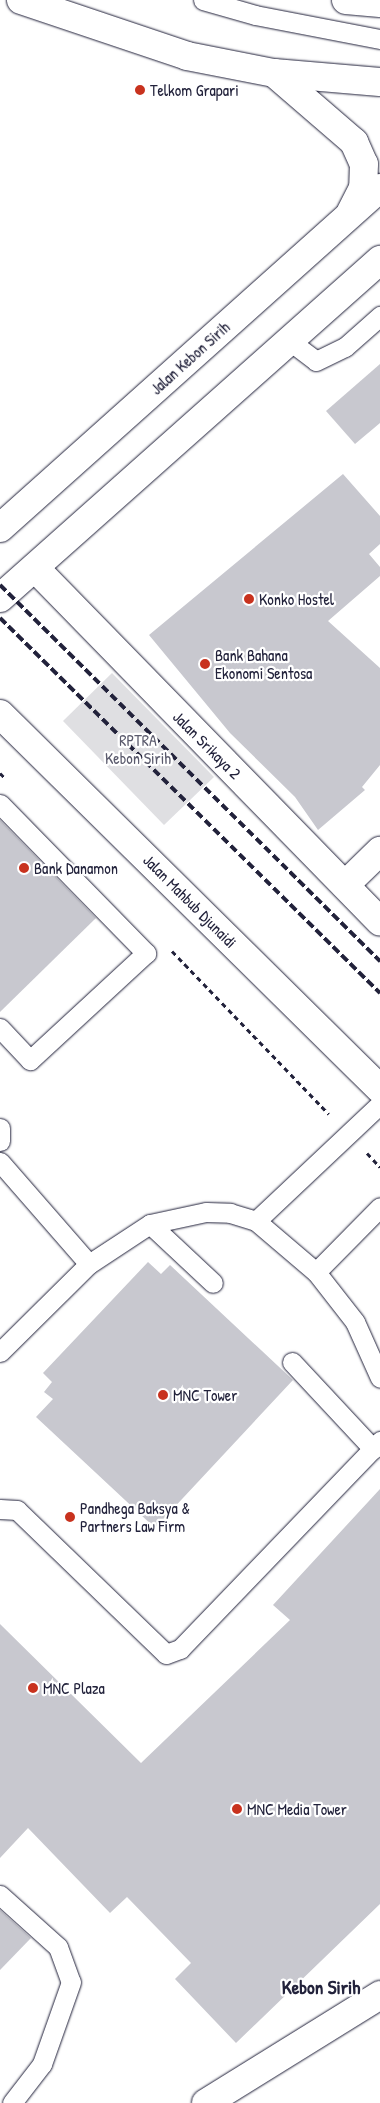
<!DOCTYPE html>
<style>
body{margin:0}
#map{position:relative;width:380px;height:2103px;overflow:hidden;background:#fff;font-family:"Patrick Hand",sans-serif}
div>[style]{position:absolute}
.green>*{inset:0;background:#dfdfe2}
.building>*{inset:0;background:#c8c8cf}
.path>*{height:3px;margin-top:-1.5px;transform-origin:0;background:repeating-linear-gradient(90deg,#22223b 0 5px,transparent 0 9px)}
.roads{filter:drop-shadow(0 0 1px #22223b) drop-shadow(0 0 1px #22223b)}
.lane>*{height:19px;margin:-9.5px;padding:0 9.5px;transform-origin:9.5px;border-radius:9.5px;background:#fff}
.street>*{height:28px;margin:-14px;padding:0 14px;transform-origin:14px;border-radius:14px;background:#fff}
.primary>*{height:28px;margin:-14px;padding:0 14px;transform-origin:14px;border-radius:14px;background:#fff}
.rail>*{height:4px;margin-top:-2px;transform-origin:0;background:repeating-linear-gradient(90deg,#22223b 0 8px,transparent 0 12px)}
.dots>*{width:14px;height:14px;translate:-50% -50%;box-sizing:border-box;border:2px solid #fff;border-radius:50%}
span{translate:-50% -50%;white-space:nowrap;text-align:center;line-height:1.15;-webkit-text-stroke:4.5px #fff;paint-order:stroke}
.poi-label{font-size:16px;color:#22223b}
.left{translate:0 -50%;text-align:left}
.street-label{font-size:16px;color:#22223b}
.park-label{font-size:16px;color:#5b5b6d}
.quarter-label{font-size:19px;color:#22223b;font-weight:700}
</style>
<div id="map">
<div class="green">
<div style="clip-path:polygon(112px 673px,214px 777px,164px 825px,63px 721px)"></div>
</div>
<div class="building">
<div style="clip-path:polygon(380px 364px,380px 423px,355px 444px,326px 411px)"></div>
<div style="clip-path:polygon(343px 474px,380px 516px,380px 544px,369px 554px,380px 567px,380px 576px,328px 621px,380px 668px,380px 765px,362px 787px,365px 790px,318px 830px,295px 797px,230px 733px,149px 635px)"></div>
<div style="clip-path:polygon(0 820px,96px 918px,0 1012px)"></div>
<div style="clip-path:polygon(148px 1262px,161px 1274px,170px 1265px,293px 1380px,155px 1528px,36px 1417px,53px 1399px,44px 1392px,52px 1382px,43px 1373px)"></div>
<div style="clip-path:polygon(380px 1489px,380px 1904px,236px 2043px,175px 1979px,191px 1963px,127px 1897px,110px 1913px,28px 1828px,0 1858px,0 1624px,141px 1763px,290px 1620px,273px 1605px)"></div>
<div style="clip-path:polygon(0 1910px,31px 1938px,0 1970px)"></div>
</div>
<div class="path">
<div style="left:0;top:773px;width:7px;rotate:45deg"></div>
<div style="left:172px;top:951px;width:226px;rotate:46.1deg"></div>
<div style="left:367px;top:1153px;width:19px;rotate:47deg"></div>
</div>
<div class="roads">
<div class="lane">
<div style="left:203px;top:0;width:54px;rotate:16.1deg"></div>
<div style="left:255px;top:15px;width:127px;rotate:10.9deg"></div>
<div style="left:291px;top:342px;width:31px;rotate:37deg"></div>
<div style="left:316px;top:361px;width:32px;rotate:-26deg"></div>
<div style="left:345px;top:347px;width:47px;rotate:-41.5deg"></div>
<div style="left:0;top:804px;width:209px;rotate:45.6deg"></div>
<div style="left:146px;top:953px;width:158px;rotate:137.3deg"></div>
<div style="left:30px;top:1060px;width:44px;rotate:-133.2deg"></div>
<div style="left:0;top:1128px;width:13px;rotate:90deg"></div>
<div style="left:0;top:1162px;width:135px;rotate:48.9deg"></div>
<div style="left:256px;top:1221px;width:170px;rotate:-43.3deg"></div>
<div style="left:150px;top:1224px;width:86px;rotate:43.1deg"></div>
<div style="left:316px;top:1272px;width:91px;rotate:-45.4deg"></div>
<div style="left:0;top:1352px;width:125px;rotate:-44.7deg"></div>
<div style="left:89px;top:1264px;width:73px;rotate:-33.3deg"></div>
<div style="left:150px;top:1224px;width:57px;rotate:-12.1deg"></div>
<div style="left:206px;top:1212px;width:24px;rotate:2deg"></div>
<div style="left:230px;top:1213px;width:27px;rotate:17deg"></div>
<div style="left:256px;top:1221px;width:79px;rotate:40.4deg"></div>
<div style="left:316px;top:1272px;width:63px;rotate:52deg"></div>
<div style="left:355px;top:1322px;width:61px;rotate:65.9deg"></div>
<div style="left:292px;top:1362px;width:119px;rotate:47deg"></div>
<div style="left:0;top:1509px;width:17px;rotate:3deg"></div>
<div style="left:17px;top:1510px;width:207px;rotate:44deg"></div>
<div style="left:166px;top:1654px;width:15px;rotate:-20deg"></div>
<div style="left:180px;top:1649px;width:289px;rotate:-46.1deg"></div>
<div style="left:0;top:1895px;width:78px;rotate:41.9deg"></div>
<div style="left:58px;top:1947px;width:37px;rotate:70deg"></div>
<div style="left:71px;top:1982px;width:87px;rotate:109.5deg"></div>
<div style="left:42px;top:2064px;width:49px;rotate:127.6deg"></div>
</div>
<div class="street">
<div style="left:35px;top:568px;width:494px;rotate:45.7deg"></div>
<div style="left:0;top:714px;width:534px;rotate:44.62deg"></div>
<div style="left:345px;top:885px;width:49px;rotate:-44.2deg"></div>
<div style="left:206px;top:2103px;width:205px;rotate:-31.8deg"></div>
</div>
<div class="primary">
<div style="left:21px;top:0;width:175px;rotate:18.6deg"></div>
<div style="left:187px;top:56px;width:89px;rotate:11.1deg"></div>
<div style="left:274px;top:73px;width:106px;rotate:4.9deg"></div>
<div style="left:346px;top:0;width:34px;rotate:5deg"></div>
<div style="left:274px;top:73px;width:106px;rotate:40.8deg"></div>
<div style="left:354px;top:142px;width:24px;rotate:66deg"></div>
<div style="left:364px;top:164px;width:24px;rotate:92deg"></div>
<div style="left:363px;top:188px;width:27px;rotate:117deg"></div>
<div style="left:0;top:528px;width:510px;rotate:-41.82deg"></div>
<div style="left:0;top:598px;width:509px;rotate:-41.65deg"></div>
</div>
</div>
<div class="rail">
<div style="left:0;top:585px;width:535px;rotate:44.7deg"></div>
<div style="left:0;top:618px;width:534px;rotate:44.62deg"></div>
</div>
<div class="dots">
<div style="left:140px;top:90px;background:#c8321e"></div>
<div style="left:249px;top:599px;background:#c8321e"></div>
<div style="left:205px;top:664px;background:#c8321e"></div>
<div style="left:24px;top:868px;background:#c8321e"></div>
<div style="left:163px;top:1395px;background:#c8321e"></div>
<div style="left:70px;top:1517px;background:#c8321e"></div>
<div style="left:33px;top:1688px;background:#c8321e"></div>
<div style="left:237px;top:1809px;background:#c8321e"></div>
</div>
<div class="poi-label">
<span class="left" style="left:150px;top:90px">Telkom Grapari</span>
<span class="left" style="left:259px;top:599px">Konko Hostel</span>
<span class="left" style="left:215px;top:664px">Bank Bahana<br>Ekonomi Sentosa</span>
<span class="left" style="left:34px;top:868px">Bank Danamon</span>
<span class="left" style="left:173px;top:1395px">MNC Tower</span>
<span class="left" style="left:80px;top:1517px">Pandhega Baksya &amp;<br>Partners Law Firm</span>
<span class="left" style="left:43px;top:1688px">MNC Plaza</span>
<span class="left" style="left:247px;top:1809px">MNC Media Tower</span>
</div>
<div class="street-label">
<span style="left:190px;top:358px;rotate:-42deg">Jalan Kebon Sirih</span>
<span style="left:207px;top:745px;rotate:45deg">Jalan Srikaya 2</span>
<span style="left:190px;top:901px;rotate:45deg">Jalan Mahbub Djunaidi</span>
</div>
<div class="park-label">
<span style="left:138px;top:749px">RPTRA<br>Kebon Sirih</span>
</div>
<div class="quarter-label">
<span style="left:321px;top:1988px">Kebon Sirih</span>
</div>
</div>
